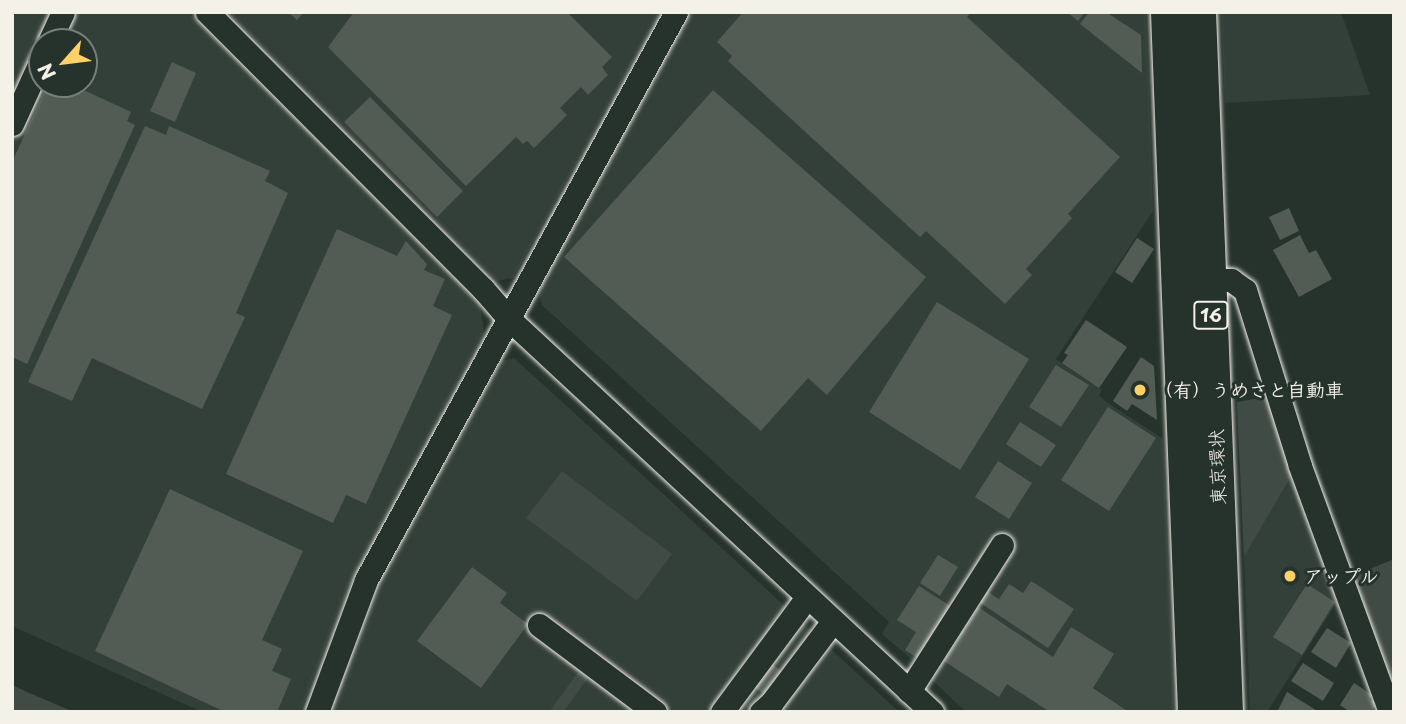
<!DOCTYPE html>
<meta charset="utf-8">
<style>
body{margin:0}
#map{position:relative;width:1406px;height:724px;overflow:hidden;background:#26332d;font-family:"Playpen Sans","Klee One",sans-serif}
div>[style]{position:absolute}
.built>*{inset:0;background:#333f39}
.green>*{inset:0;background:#414b45}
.building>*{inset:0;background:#525c55}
.roads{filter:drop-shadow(0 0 2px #f4f1e8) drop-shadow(0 0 2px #f4f1e8)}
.minor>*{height:23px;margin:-11.5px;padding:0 11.5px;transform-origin:11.5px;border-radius:11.5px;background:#26332d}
.highway>*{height:33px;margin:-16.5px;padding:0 16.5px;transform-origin:16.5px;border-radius:16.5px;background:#26332d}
.dots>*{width:19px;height:19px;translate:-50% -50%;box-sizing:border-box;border:4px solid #26332d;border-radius:50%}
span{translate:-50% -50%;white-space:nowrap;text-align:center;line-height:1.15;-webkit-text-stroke:6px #26332d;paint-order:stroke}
.shield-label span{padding:2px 5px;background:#26332d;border:2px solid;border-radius:5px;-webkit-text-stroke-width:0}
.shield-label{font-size:18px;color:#f4f1e8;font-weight:700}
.poi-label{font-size:19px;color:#f4f1e8;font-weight:700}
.left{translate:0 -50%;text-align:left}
.street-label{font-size:19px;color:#f4f1e8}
.frame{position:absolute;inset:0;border:14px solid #f4f1e8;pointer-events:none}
.north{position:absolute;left:28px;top:28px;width:70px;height:70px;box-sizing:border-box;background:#26332d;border:2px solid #787f78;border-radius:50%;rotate:242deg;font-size:19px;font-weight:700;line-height:28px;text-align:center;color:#f4f1e8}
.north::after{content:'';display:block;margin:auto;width:24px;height:32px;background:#ffd166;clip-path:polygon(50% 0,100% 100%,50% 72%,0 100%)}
</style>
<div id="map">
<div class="built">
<div style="clip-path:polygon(evenodd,12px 12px,188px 12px,480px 305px,484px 333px,353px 575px,300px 712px,202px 712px,12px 626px,12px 12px,42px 42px,84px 42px,84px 84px,42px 84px,42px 42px)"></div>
<div style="clip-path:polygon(228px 12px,660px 12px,513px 278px,497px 281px)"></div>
<div style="clip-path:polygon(693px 12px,1146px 12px,1153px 211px,1056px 359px,1102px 390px,1099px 395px,1105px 401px,1163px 439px,1174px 712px,966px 712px,932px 680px,930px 675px,882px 634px,889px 622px,542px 305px,539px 292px)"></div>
<div style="clip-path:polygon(1221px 12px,1341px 12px,1370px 95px,1225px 103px)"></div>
<div style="clip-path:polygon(514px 358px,672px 502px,899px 712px,334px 712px,380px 587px,502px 361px)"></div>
<div style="clip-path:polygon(1296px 468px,1342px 594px,1267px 712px,1250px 712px,1244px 557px)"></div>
</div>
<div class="green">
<div style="clip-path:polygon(1272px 396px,1296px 468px,1244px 557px,1237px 402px)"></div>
<div style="clip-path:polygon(562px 471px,672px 554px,637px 601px,526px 518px)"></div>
<div style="clip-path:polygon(1394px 559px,1394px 704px,1348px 578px)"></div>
<div style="clip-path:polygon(579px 671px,588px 678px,563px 712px,549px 712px)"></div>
<div style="clip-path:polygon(12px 685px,27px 692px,74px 712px,12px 712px)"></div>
</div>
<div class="building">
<div style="clip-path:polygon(288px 12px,304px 12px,297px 20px)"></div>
<div style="clip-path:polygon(354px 12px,567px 12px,612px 57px,602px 67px,608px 75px,588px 95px,581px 87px,560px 108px,567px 115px,534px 148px,527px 141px,523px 144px,516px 137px,466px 186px,328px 47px)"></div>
<div style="clip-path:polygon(743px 12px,971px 12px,967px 17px,1120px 157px,1068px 214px,1072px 218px,1026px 269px,1032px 275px,1005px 304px,926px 231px,920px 237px,728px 61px,732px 56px,717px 42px)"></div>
<div style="clip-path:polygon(1067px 12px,1085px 12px,1078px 21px)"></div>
<div style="clip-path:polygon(1089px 12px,1106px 12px,1141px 35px,1142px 73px,1080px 24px)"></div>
<div style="clip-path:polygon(172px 62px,196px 73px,175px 122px,150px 111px)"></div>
<div style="clip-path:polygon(48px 84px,71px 95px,75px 86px,131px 112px,127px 121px,135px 125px,27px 364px,12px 357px,12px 162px)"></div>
<div style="clip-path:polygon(713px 90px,926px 277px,827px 395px,808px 378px,761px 431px,564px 257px)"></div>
<div style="clip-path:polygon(370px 97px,463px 191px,437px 217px,344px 122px)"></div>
<div style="clip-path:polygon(145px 126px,166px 135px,169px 126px,270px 171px,265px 181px,288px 193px,236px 313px,245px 317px,202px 409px,92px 358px,72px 401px,28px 382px)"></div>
<div style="clip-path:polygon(1289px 208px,1299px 231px,1280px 240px,1269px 217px)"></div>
<div style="clip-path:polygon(337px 229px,397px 256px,406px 241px,427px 264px,424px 270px,445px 279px,433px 306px,452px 315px,366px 504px,346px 495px,333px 523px,226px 474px)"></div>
<div style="clip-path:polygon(1300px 235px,1309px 253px,1316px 250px,1332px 279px,1299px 297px,1273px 250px)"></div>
<div style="clip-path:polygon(1137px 238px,1154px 249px,1132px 283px,1115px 272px)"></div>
<div style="clip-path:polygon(937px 302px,1029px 359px,960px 470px,869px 412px)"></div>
<div style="clip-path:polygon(1086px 320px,1127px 347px,1099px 388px,1062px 363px,1068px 355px,1064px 353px)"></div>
<div style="clip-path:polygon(1141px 357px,1154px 366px,1157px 420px,1132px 404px,1127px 411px,1113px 401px)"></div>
<div style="clip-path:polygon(1056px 365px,1089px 385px,1061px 427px,1029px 407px)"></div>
<div style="clip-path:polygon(1108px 407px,1156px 438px,1109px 511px,1061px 480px)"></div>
<div style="clip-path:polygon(1020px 422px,1056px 445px,1041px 467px,1006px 444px)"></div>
<div style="clip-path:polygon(998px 461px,1032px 483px,1009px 519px,975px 497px)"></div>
<div style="clip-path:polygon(170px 489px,303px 551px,262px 640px,282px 649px,272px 671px,291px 679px,277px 712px,225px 712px,95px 651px)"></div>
<div style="clip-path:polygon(938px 555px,958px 567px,940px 596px,920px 583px)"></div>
<div style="clip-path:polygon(472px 567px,507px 593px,500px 603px,528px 624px,481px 688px,417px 641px)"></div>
<div style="clip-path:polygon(1031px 581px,1074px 609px,1048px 648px,979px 602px,986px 591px,999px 599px,1009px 584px,1023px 593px)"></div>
<div style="clip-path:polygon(1307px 584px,1335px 602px,1302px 655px,1273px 637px)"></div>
<div style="clip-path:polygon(919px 586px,952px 607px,919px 659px,905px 650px,916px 632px,897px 620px)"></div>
<div style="clip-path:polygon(978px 607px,1053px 657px,1071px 627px,1114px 654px,1093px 688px,1129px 712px,1050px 712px,1007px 684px,999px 697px,944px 661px)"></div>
<div style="clip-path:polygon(1327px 628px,1351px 643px,1336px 668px,1311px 652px)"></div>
<div style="clip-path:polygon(768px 661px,784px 673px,767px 696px,751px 685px)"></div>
<div style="clip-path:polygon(1303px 663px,1334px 683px,1323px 701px,1291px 681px)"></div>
<div style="clip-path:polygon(1354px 683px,1372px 695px,1370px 699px,1377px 703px,1371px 712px,1350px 712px,1340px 705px)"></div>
<div style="clip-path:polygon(1287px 692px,1319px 712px,1277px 712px)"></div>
</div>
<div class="roads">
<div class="minor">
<div style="left:207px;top:12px;width:391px;rotate:45.1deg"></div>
<div style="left:483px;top:289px;width:38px;rotate:49deg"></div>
<div style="left:508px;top:318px;width:579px;rotate:42.9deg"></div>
<div style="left:49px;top:42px;width:33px;rotate:-65deg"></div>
<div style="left:12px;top:124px;width:72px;rotate:-65.6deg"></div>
<div style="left:1194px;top:280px;width:37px"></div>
<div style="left:1231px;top:280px;width:17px;rotate:36deg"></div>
<div style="left:1245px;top:290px;width:184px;rotate:72.6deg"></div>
<div style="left:1300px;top:466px;width:262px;rotate:69.9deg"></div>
<div style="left:539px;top:625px;width:145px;rotate:36.9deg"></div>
<div style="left:909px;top:691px;width:173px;rotate:-57.5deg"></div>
<div style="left:317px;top:712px;width:141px;rotate:-69.6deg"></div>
<div style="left:366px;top:580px;width:647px;rotate:-61.38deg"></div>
<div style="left:722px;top:712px;width:143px;rotate:-53.5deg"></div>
<div style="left:761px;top:712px;width:15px;rotate:-42deg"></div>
<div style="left:772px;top:702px;width:101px;rotate:-53deg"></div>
</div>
<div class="highway">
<div style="left:1167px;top:12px;width:701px;rotate:87.79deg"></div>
<div style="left:1199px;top:12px;width:701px;rotate:87.79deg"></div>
</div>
</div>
<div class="dots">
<div style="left:1140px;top:390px;background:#ffd166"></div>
<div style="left:1290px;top:576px;background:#ffd166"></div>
</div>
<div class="shield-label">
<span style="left:1211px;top:315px">16</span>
</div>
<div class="poi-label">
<span class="left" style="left:1154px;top:390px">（有）うめさと自動車</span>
<span class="left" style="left:1304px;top:576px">アップル</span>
</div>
<div class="street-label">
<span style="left:1217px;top:467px;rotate:-92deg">東京環状</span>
</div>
<div class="frame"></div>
<div class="north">N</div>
</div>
